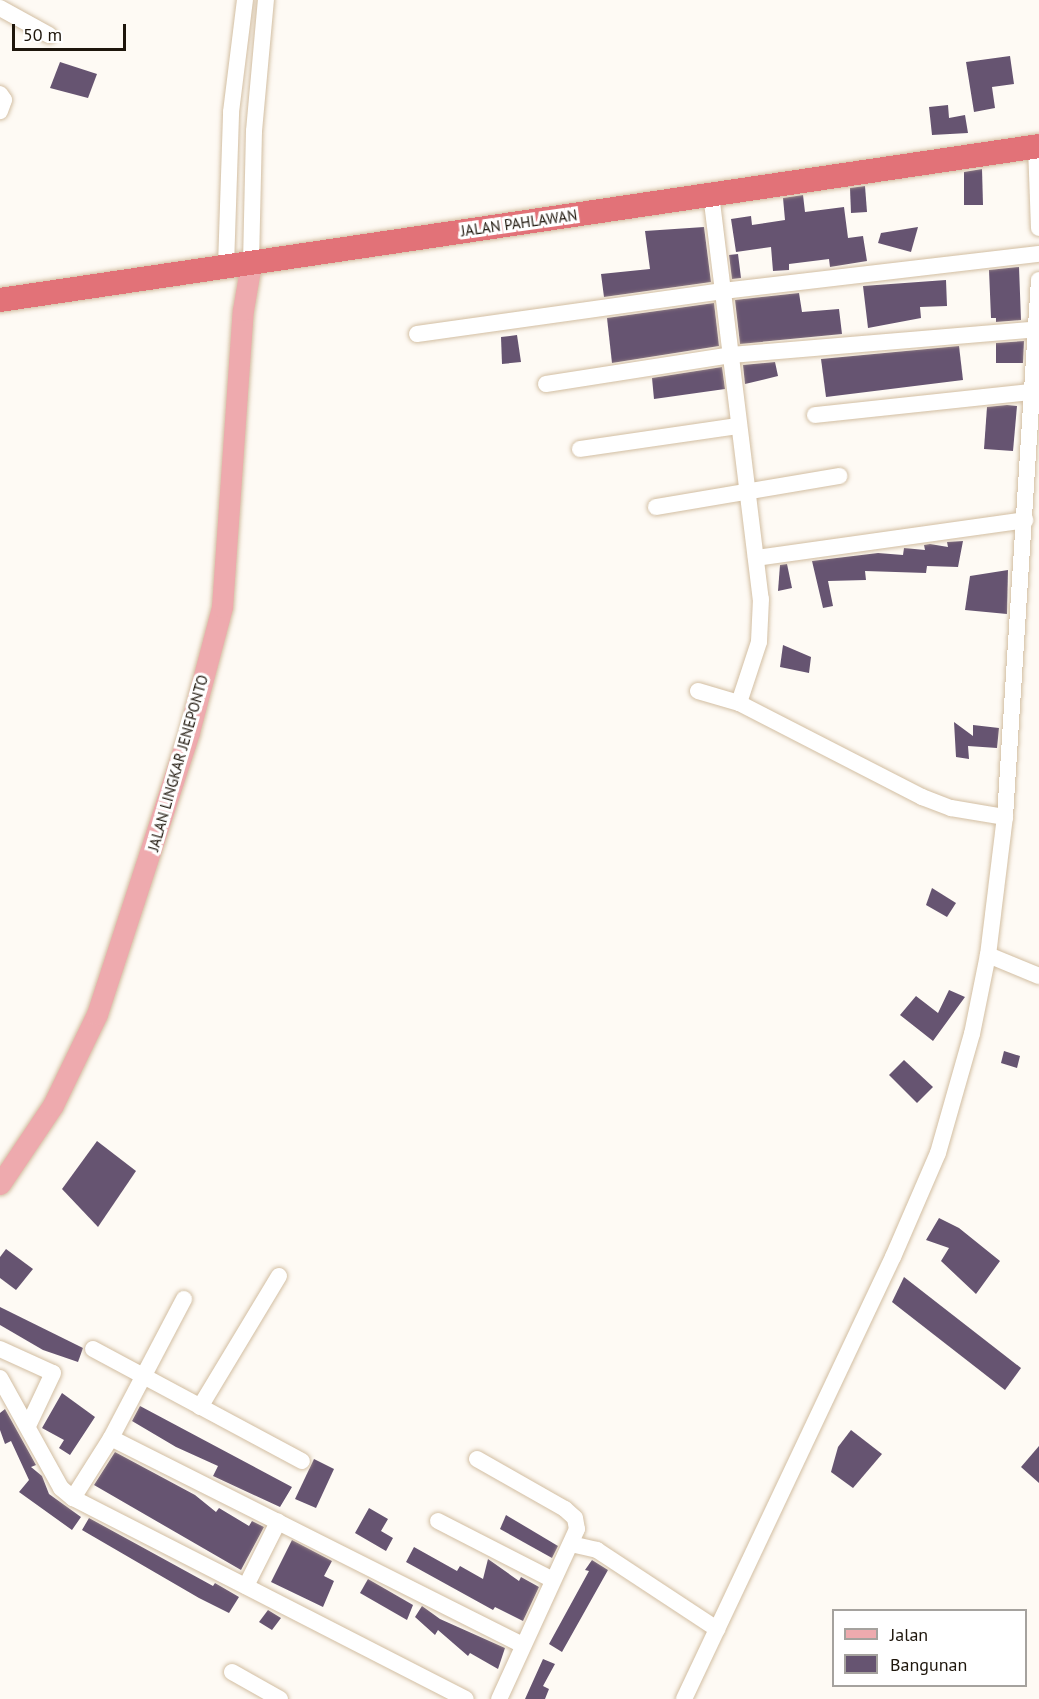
<!DOCTYPE html>
<style>
body{margin:0}
#map{position:relative;width:1039px;height:1699px;overflow:hidden;background:#fefaf4;font-family:"PT Sans",sans-serif}
div>[style]{position:absolute}
.building>*{inset:0;background:#665471}
.roads{filter:drop-shadow(0 0 2px #d2bea2) drop-shadow(0 0 2px #d2bea2)}
.minor>*{height:16px;margin:-8px;padding:0 8px;transform-origin:8px;border-radius:8px;background:#fff}
.major>*{height:21px;margin:-10.5px;padding:0 10.5px;transform-origin:10.5px;border-radius:10.5px;background:#eeaaae}
.highway>*{height:24px;margin:-12px;padding:0 12px;transform-origin:12px;border-radius:12px;background:#e27278}
span{translate:-50% -50%;white-space:nowrap;text-align:center;line-height:1.15;-webkit-text-stroke:6px #fff;paint-order:stroke}
.street-label{font-size:15px;color:#1e160c}
.legend{position:absolute;left:832px;top:1609px;width:195px;height:78px;box-sizing:border-box;background:#fff;border:2px solid #a5a29e;margin:0;padding:8px 10px;list-style:none;font-size:18px;color:#1e160c}
.legend li{display:flex;align-items:center;gap:12px;height:30px}
.legend b{width:30px;border:2px solid #a5a29e}
.scale{position:absolute;left:12px;top:24px;width:114px;height:27px;box-sizing:border-box;border:3px solid #1e160c;border-top:0;padding-left:8px;font-size:18px;line-height:21px;white-space:nowrap;color:#1e160c;-webkit-text-stroke:4px #fff;paint-order:stroke}
</style>
<div id="map">
<div class="building">
<div style="clip-path:polygon(1010px 56px,1014px 84px,992px 87px,995px 108px,974px 112px,966px 62px)"></div>
<div style="clip-path:polygon(60px 62px,97px 74px,88px 98px,50px 88px)"></div>
<div style="clip-path:polygon(948px 105px,949px 118px,965px 115px,968px 133px,932px 135px,929px 107px)"></div>
<div style="clip-path:polygon(982px 169px,983px 205px,964px 205px,964px 172px)"></div>
<div style="clip-path:polygon(865px 186px,867px 212px,851px 213px,850px 188px)"></div>
<div style="clip-path:polygon(803px 195px,805px 212px,844px 207px,848px 238px,863px 236px,867px 261px,830px 267px,829px 259px,789px 264px,789px 270px,773px 271px,771px 247px,736px 252px,731px 219px,751px 216px,752px 225px,785px 220px,783px 198px)"></div>
<div style="clip-path:polygon(704px 227px,711px 282px,604px 297px,601px 274px,650px 269px,645px 231px)"></div>
<div style="clip-path:polygon(918px 227px,911px 252px,878px 243px,881px 233px)"></div>
<div style="clip-path:polygon(738px 254px,741px 278px,732px 279px,729px 255px)"></div>
<div style="clip-path:polygon(1019px 267px,1021px 320px,996px 322px,996px 318px,991px 318px,989px 270px)"></div>
<div style="clip-path:polygon(946px 280px,947px 306px,920px 307px,921px 318px,868px 328px,863px 286px)"></div>
<div style="clip-path:polygon(799px 293px,802px 312px,839px 309px,842px 334px,740px 344px,735px 300px)"></div>
<div style="clip-path:polygon(714px 303px,719px 346px,612px 363px,607px 318px)"></div>
<div style="clip-path:polygon(517px 335px,521px 362px,502px 364px,501px 337px)"></div>
<div style="clip-path:polygon(1024px 341px,1023px 363px,996px 363px,996px 343px)"></div>
<div style="clip-path:polygon(959px 346px,963px 380px,826px 397px,821px 359px)"></div>
<div style="clip-path:polygon(775px 362px,778px 376px,745px 384px,743px 365px)"></div>
<div style="clip-path:polygon(722px 367px,725px 389px,654px 399px,652px 378px)"></div>
<div style="clip-path:polygon(1007px 405px,1017px 406px,1013px 451px,984px 449px,987px 407px)"></div>
<div style="clip-path:polygon(963px 541px,958px 567px,927px 566px,926px 573px,865px 571px,866px 580px,828px 581px,833px 606px,823px 608px,812px 561px,878px 553px,903px 555px,904px 548px,925px 550px,924px 545px,930px 544px,948px 547px,947px 542px)"></div>
<div style="clip-path:polygon(787px 564px,792px 588px,778px 591px,780px 565px)"></div>
<div style="clip-path:polygon(1008px 570px,1007px 614px,965px 610px,970px 576px)"></div>
<div style="clip-path:polygon(783px 645px,811px 657px,809px 673px,780px 667px)"></div>
<div style="clip-path:polygon(954px 722px,973px 736px,973px 725px,999px 728px,997px 748px,968px 746px,969px 759px,956px 757px)"></div>
<div style="clip-path:polygon(932px 888px,956px 903px,947px 917px,926px 905px)"></div>
<div style="clip-path:polygon(949px 990px,965px 997px,933px 1041px,900px 1015px,916px 996px,938px 1013px)"></div>
<div style="clip-path:polygon(1004px 1051px,1020px 1056px,1017px 1068px,1001px 1063px)"></div>
<div style="clip-path:polygon(904px 1060px,933px 1087px,917px 1103px,889px 1075px)"></div>
<div style="clip-path:polygon(97px 1141px,136px 1171px,98px 1227px,62px 1189px)"></div>
<div style="clip-path:polygon(939px 1218px,959px 1228px,1000px 1261px,976px 1294px,941px 1261px,949px 1248px,926px 1240px)"></div>
<div style="clip-path:polygon(6px 1249px,33px 1269px,16px 1290px,0 1278px,0 1257px)"></div>
<div style="clip-path:polygon(904px 1277px,1021px 1368px,1005px 1390px,892px 1302px)"></div>
<div style="clip-path:polygon(0 1307px,83px 1348px,78px 1362px,43px 1350px,0 1325px)"></div>
<div style="clip-path:polygon(62px 1393px,95px 1417px,70px 1455px,59px 1448px,64px 1440px,42px 1428px)"></div>
<div style="clip-path:polygon(140px 1406px,292px 1487px,280px 1507px,213px 1476px,218px 1466px,176px 1447px,132px 1421px)"></div>
<div style="clip-path:polygon(5px 1409px,36px 1465px,31px 1467px,42px 1476px,49px 1494px,81px 1517px,72px 1530px,19px 1492px,29px 1480px,11px 1441px,5px 1444px,0 1430px,0 1413px)"></div>
<div style="clip-path:polygon(851px 1430px,882px 1454px,853px 1488px,831px 1472px,838px 1447px)"></div>
<div style="clip-path:polygon(1039px 1446px,1039px 1483px,1021px 1467px)"></div>
<div style="clip-path:polygon(115px 1452px,195px 1495px,216px 1512px,219px 1508px,249px 1526px,252px 1521px,264px 1527px,241px 1570px,94px 1485px)"></div>
<div style="clip-path:polygon(314px 1459px,334px 1469px,316px 1508px,295px 1499px)"></div>
<div style="clip-path:polygon(369px 1508px,388px 1519px,381px 1531px,393px 1538px,386px 1551px,355px 1533px)"></div>
<div style="clip-path:polygon(506px 1515px,558px 1546px,552px 1558px,500px 1529px)"></div>
<div style="clip-path:polygon(89px 1518px,213px 1586px,215px 1583px,239px 1597px,229px 1613px,199px 1598px,82px 1530px)"></div>
<div style="clip-path:polygon(292px 1540px,332px 1561px,324px 1576px,334px 1581px,323px 1607px,271px 1582px)"></div>
<div style="clip-path:polygon(414px 1547px,457px 1571px,460px 1566px,483px 1579px,488px 1559px,519px 1581px,521px 1577px,539px 1587px,523px 1621px,495px 1607px,493px 1610px,406px 1562px)"></div>
<div style="clip-path:polygon(592px 1560px,608px 1570px,562px 1652px,549px 1644px,589px 1571px,585px 1570px)"></div>
<div style="clip-path:polygon(368px 1579px,413px 1605px,407px 1620px,360px 1593px)"></div>
<div style="clip-path:polygon(422px 1606px,440px 1619px,505px 1648px,498px 1669px,470px 1653px,468px 1656px,438px 1630px,435px 1635px,415px 1617px)"></div>
<div style="clip-path:polygon(268px 1610px,281px 1618px,272px 1630px,259px 1622px)"></div>
<div style="clip-path:polygon(543px 1659px,555px 1664px,543px 1686px,549px 1689px,545px 1699px,525px 1699px)"></div>
</div>
<div class="roads">
<div class="minor">
<div style="left:0;top:8px;width:56px;rotate:28.9deg"></div>
<div style="left:0;top:94px;width:7px;rotate:56deg"></div>
<div style="left:4px;top:100px;width:12px;rotate:110deg"></div>
<div style="left:1036px;top:146px;width:82px;rotate:87.9deg"></div>
<div style="left:711px;top:194px;width:408px;rotate:83deg"></div>
<div style="left:761px;top:599px;width:43px;rotate:92.7deg"></div>
<div style="left:759px;top:642px;width:64px;rotate:108.2deg"></div>
<div style="left:251px;top:263px;width:132px;rotate:-88.7deg"></div>
<div style="left:254px;top:131px;width:132px;rotate:-84.8deg"></div>
<div style="left:226px;top:266px;width:154px;rotate:-88.1deg"></div>
<div style="left:231px;top:112px;width:113px;rotate:-82.9deg"></div>
<div style="left:417px;top:334px;width:309px;rotate:-8deg"></div>
<div style="left:723px;top:291px;width:318px;rotate:-6.7deg"></div>
<div style="left:546px;top:384px;width:187px;rotate:-8.9deg"></div>
<div style="left:731px;top:355px;width:309px;rotate:-4.8deg"></div>
<div style="left:815px;top:415px;width:218px;rotate:-6.1deg"></div>
<div style="left:580px;top:449px;width:160px;rotate:-8.3deg"></div>
<div style="left:656px;top:507px;width:186px;rotate:-9.6deg"></div>
<div style="left:756px;top:558px;width:272px;rotate:-8deg"></div>
<div style="left:698px;top:691px;width:43px;rotate:16.3deg"></div>
<div style="left:739px;top:703px;width:206px;rotate:27.2deg"></div>
<div style="left:922px;top:797px;width:31px;rotate:21deg"></div>
<div style="left:951px;top:808px;width:55px;rotate:9.5deg"></div>
<div style="left:988px;top:955px;width:55px;rotate:22.4deg"></div>
<div style="left:0;top:1349px;width:58px;rotate:24.4deg"></div>
<div style="left:53px;top:1373px;width:59px;rotate:115.3deg"></div>
<div style="left:93px;top:1349px;width:237px;rotate:28.2deg"></div>
<div style="left:0;top:1378px;width:126px;rotate:61deg"></div>
<div style="left:61px;top:1488px;width:16px;rotate:40deg"></div>
<div style="left:73px;top:1498px;width:441px;rotate:27.1deg"></div>
<div style="left:200px;top:1407px;width:153px;rotate:-58.9deg"></div>
<div style="left:111px;top:1438px;width:461px;rotate:26.7deg"></div>
<div style="left:477px;top:1459px;width:101px;rotate:29.6deg"></div>
<div style="left:565px;top:1509px;width:13px;rotate:42deg"></div>
<div style="left:575px;top:1518px;width:11px;rotate:80deg"></div>
<div style="left:577px;top:1529px;width:187px;rotate:114.6deg"></div>
<div style="left:73px;top:1498px;width:71px;rotate:-57.7deg"></div>
<div style="left:111px;top:1438px;width:157px;rotate:-62.3deg"></div>
<div style="left:438px;top:1521px;width:129px;rotate:27.2deg"></div>
<div style="left:571px;top:1544px;width:27px;rotate:13deg"></div>
<div style="left:597px;top:1550px;width:144px;rotate:33.4deg"></div>
<div style="left:246px;top:1586px;width:72px;rotate:-63.4deg"></div>
<div style="left:232px;top:1672px;width:55px;rotate:29.4deg"></div>
<div style="left:684px;top:1699px;width:489px;rotate:-64.7deg"></div>
<div style="left:893px;top:1257px;width:113px;rotate:-66.6deg"></div>
<div style="left:938px;top:1153px;width:124px;rotate:-74.1deg"></div>
<div style="left:972px;top:1034px;width:81px;rotate:-78.6deg"></div>
<div style="left:988px;top:955px;width:139px;rotate:-83deg"></div>
<div style="left:1005px;top:817px;width:538px;rotate:-86.38deg"></div>
</div>
<div class="major">
<div style="left:0;top:1184px;width:95px;rotate:-56.1deg"></div>
<div style="left:53px;top:1105px;width:101px;rotate:-64.2deg"></div>
<div style="left:97px;top:1014px;width:297px;rotate:-71.9deg"></div>
<div style="left:189px;top:732px;width:129px;rotate:-75.2deg"></div>
<div style="left:222px;top:607px;width:298px;rotate:-86deg"></div>
<div style="left:243px;top:310px;width:48px;rotate:-80.3deg"></div>
</div>
<div class="highway">
<div style="left:0;top:300px;width:1050px;rotate:-8.43deg"></div>
</div>
</div>
<div class="street-label">
<span style="left:519px;top:223px;rotate:-8deg">JALAN PAHLAWAN</span>
<span style="left:178px;top:763px;rotate:-74deg">JALAN LINGKAR JENEPONTO</span>
</div>
<ul class="legend">
<li><b style="height:8px;background:#eeaaae"></b>Jalan</li>
<li><b style="height:16px;background:#665471"></b>Bangunan</li>
</ul>
<div class="scale">50 m</div>
</div>
